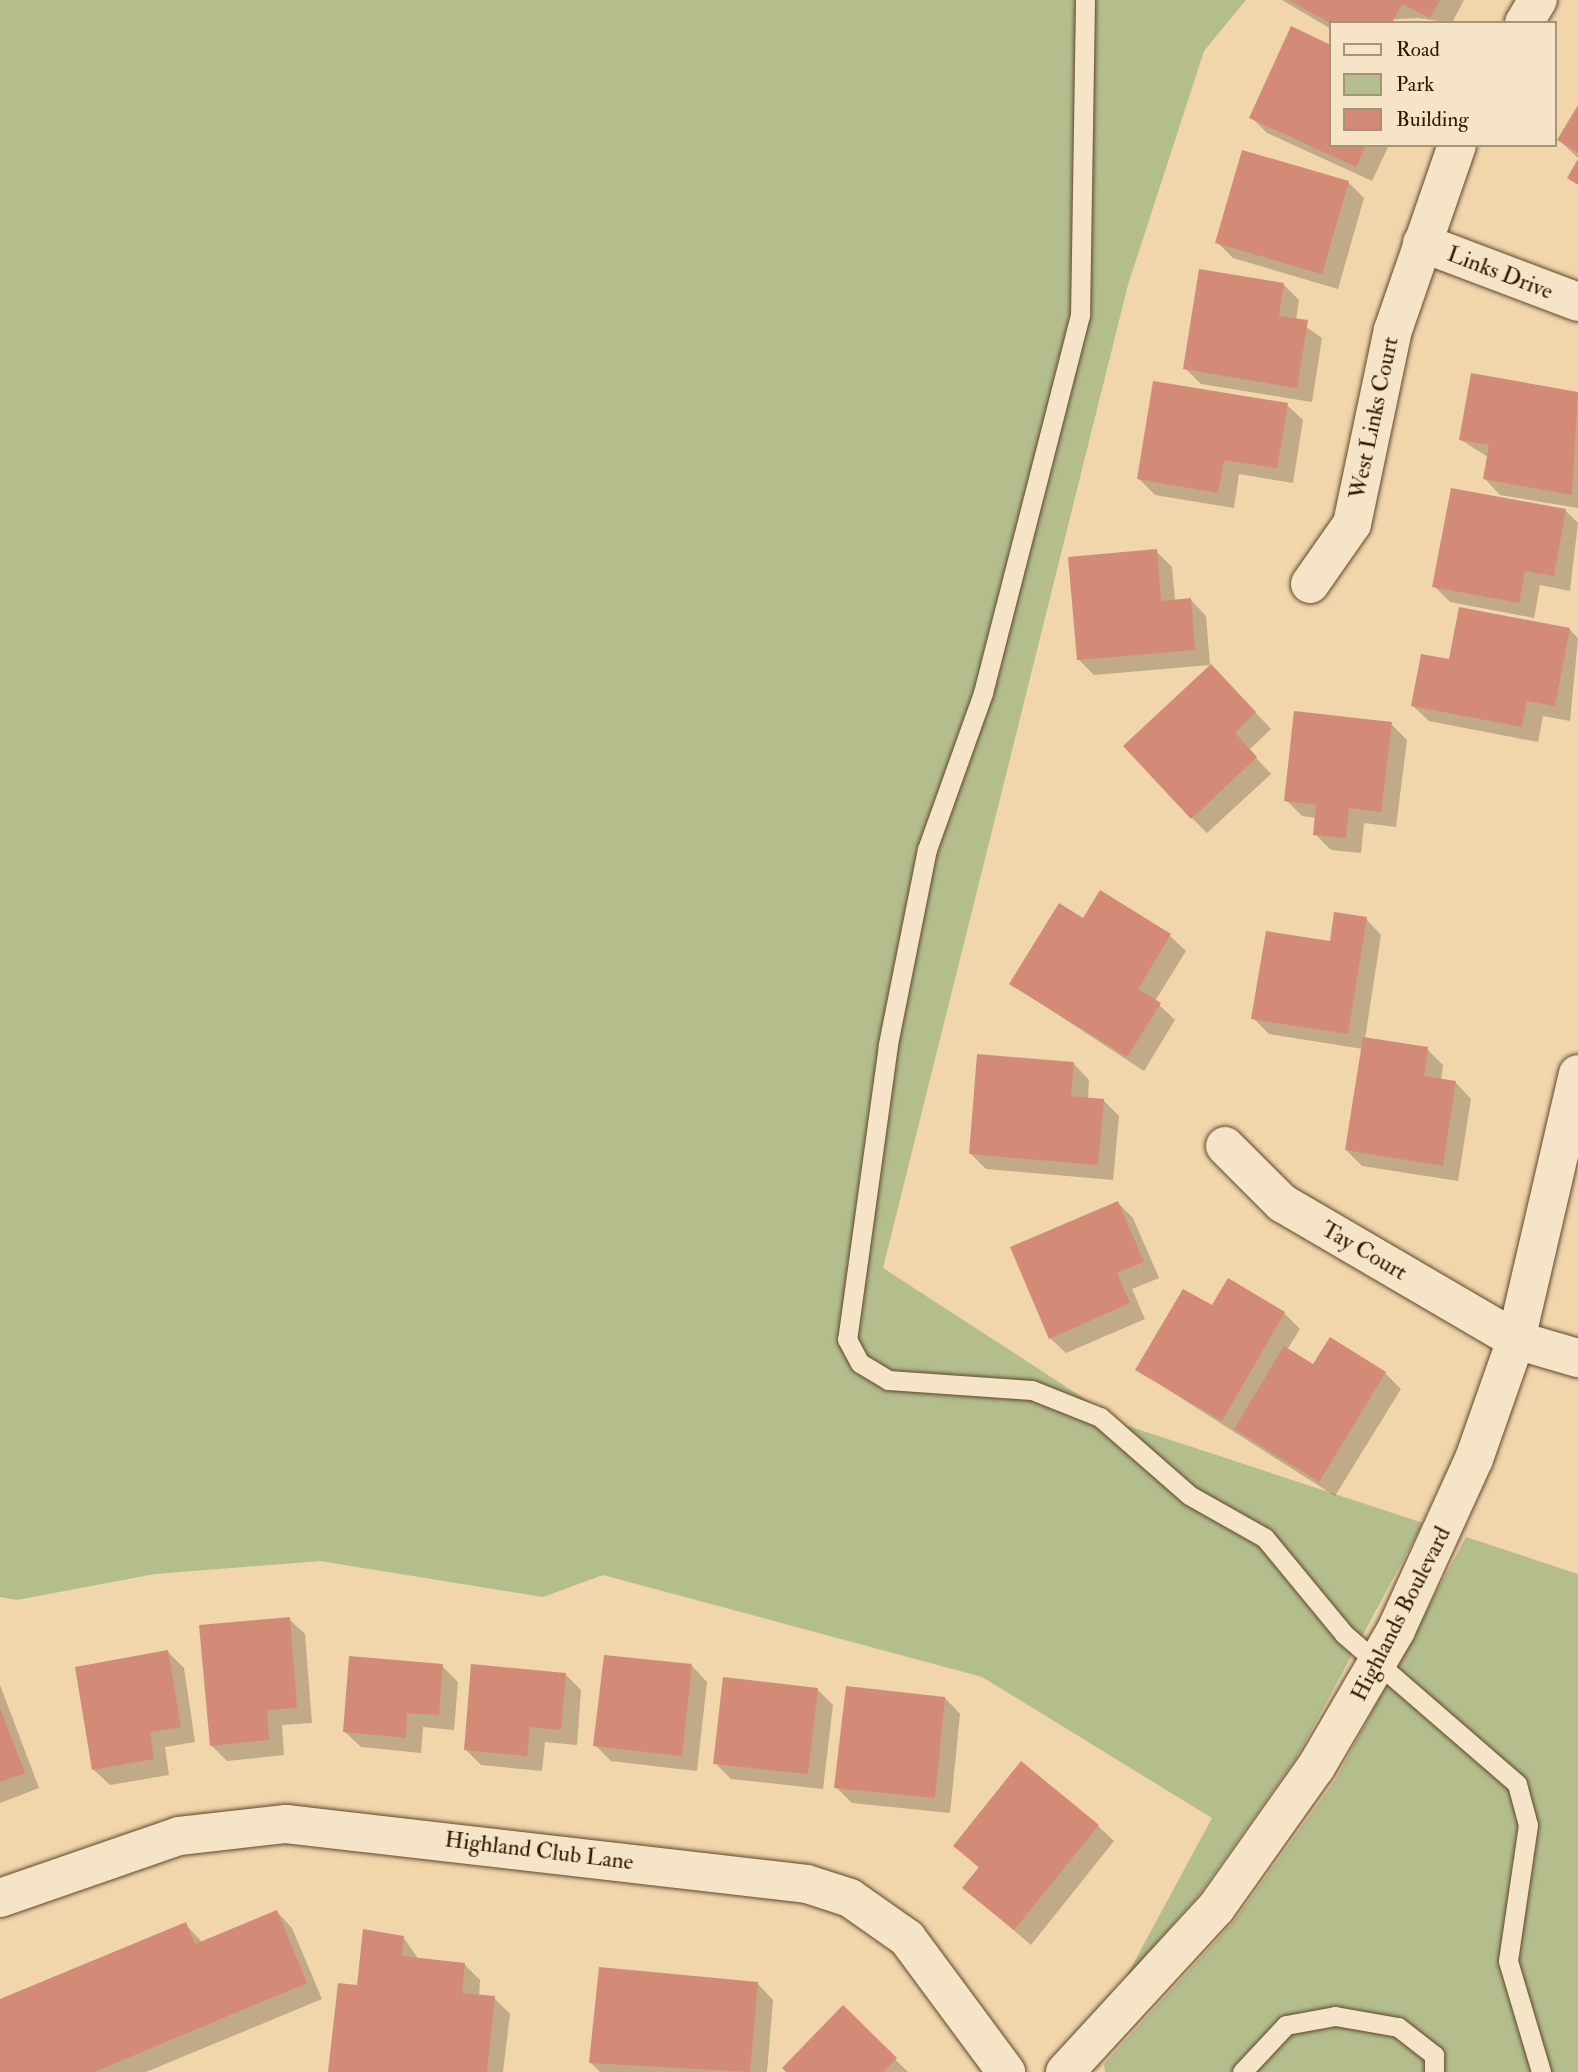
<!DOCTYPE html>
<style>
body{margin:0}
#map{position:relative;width:1578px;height:2072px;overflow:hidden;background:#f1d5ab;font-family:"IM FELL Double Pica",serif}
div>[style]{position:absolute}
.green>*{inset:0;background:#b4be8d}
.shadow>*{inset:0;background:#0003}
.building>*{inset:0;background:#d38b78}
.roads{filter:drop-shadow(0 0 2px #5f482b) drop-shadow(0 0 2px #5f482b)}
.lane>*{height:19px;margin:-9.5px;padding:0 9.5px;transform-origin:9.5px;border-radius:9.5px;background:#f6e4c8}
.street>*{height:38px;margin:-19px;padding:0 19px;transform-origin:19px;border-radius:19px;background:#f6e4c8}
.secondary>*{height:38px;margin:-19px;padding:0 19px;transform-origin:19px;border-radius:19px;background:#f6e4c8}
span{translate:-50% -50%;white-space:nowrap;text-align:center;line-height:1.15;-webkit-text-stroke:5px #f6e4c8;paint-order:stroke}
.street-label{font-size:23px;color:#2e1900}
.legend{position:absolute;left:1329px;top:21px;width:228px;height:126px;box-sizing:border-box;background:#f6e4c8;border:2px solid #a69378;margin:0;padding:9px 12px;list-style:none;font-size:21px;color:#2e1900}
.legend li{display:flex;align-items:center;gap:14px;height:35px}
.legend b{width:35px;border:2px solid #a69378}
</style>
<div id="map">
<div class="green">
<div style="clip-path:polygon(0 0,1246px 0,1204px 51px,1128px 285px,883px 1268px,1125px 1425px,1423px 1523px,1297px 1757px,1198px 1896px,1125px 1979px,1212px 1818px,982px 1677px,603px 1575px,543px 1597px,320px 1561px,155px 1574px,17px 1600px,0 1597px)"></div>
<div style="clip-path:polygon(1466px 1537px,1578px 1574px,1578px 2072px,1105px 2072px,1104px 2064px,1235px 1920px,1336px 1779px)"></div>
</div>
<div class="shadow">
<div style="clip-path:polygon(1282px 0,1464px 0,1452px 23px,1418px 18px,1331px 23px,1331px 29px)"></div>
<div style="clip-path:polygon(1292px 28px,1331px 47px,1331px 145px,1389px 145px,1372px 181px,1267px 133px,1251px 117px)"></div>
<div style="clip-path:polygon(1578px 108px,1578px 158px,1559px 140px)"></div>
<div style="clip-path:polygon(1348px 182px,1364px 198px,1338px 289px,1233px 258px,1217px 242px)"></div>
<div style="clip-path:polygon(1284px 285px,1299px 300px,1296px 320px,1322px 338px,1312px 402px,1201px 384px,1185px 368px)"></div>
<div style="clip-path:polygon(1472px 375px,1578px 394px,1578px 508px,1500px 495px,1485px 479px,1488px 457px,1461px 440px)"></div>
<div style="clip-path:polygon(1287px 405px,1303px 420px,1293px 483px,1239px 474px,1234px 508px,1155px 495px,1139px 479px)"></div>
<div style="clip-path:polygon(1566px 511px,1578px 523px,1570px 591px,1540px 585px,1534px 618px,1450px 602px,1434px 586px)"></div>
<div style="clip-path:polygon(1156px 551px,1172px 567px,1175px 601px,1191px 600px,1206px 616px,1210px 665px,1094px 675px,1078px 659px)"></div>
<div style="clip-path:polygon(1569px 629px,1578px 638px,1570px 721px,1543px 716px,1538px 742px,1429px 721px,1413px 706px,1450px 661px)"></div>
<div style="clip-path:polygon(1227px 682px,1271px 729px,1249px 750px,1271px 774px,1207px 833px,1192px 818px)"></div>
<div style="clip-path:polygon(1391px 724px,1407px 740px,1396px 827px,1364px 823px,1361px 853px,1331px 850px,1315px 834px,1317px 818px,1302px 816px,1286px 800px)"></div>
<div style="clip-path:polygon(1366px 919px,1381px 935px,1365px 1039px,1427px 1049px,1443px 1065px,1441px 1080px,1456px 1083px,1471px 1099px,1458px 1181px,1362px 1166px,1346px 1150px,1363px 1049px,1269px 1034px,1253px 1018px)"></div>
<div style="clip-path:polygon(1083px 920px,1170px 936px,1186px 951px,1155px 1001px,1175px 1020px,1144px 1071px,1011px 984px)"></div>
<div style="clip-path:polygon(1074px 1064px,1089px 1080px,1088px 1099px,1103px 1100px,1119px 1116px,1113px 1180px,986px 1169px,970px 1153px)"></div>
<div style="clip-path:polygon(1118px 1203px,1133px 1218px,1159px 1278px,1132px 1289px,1145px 1319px,1066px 1353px,1050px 1338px)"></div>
<div style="clip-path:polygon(1212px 1308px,1284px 1313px,1300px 1329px,1287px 1350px,1313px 1367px,1385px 1373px,1401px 1389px,1335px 1496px,1137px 1370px)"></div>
<div style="clip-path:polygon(289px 1619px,305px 1634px,312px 1723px,282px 1725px,284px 1755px,227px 1761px,211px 1745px)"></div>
<div style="clip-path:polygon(168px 1652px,184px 1668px,195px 1742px,165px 1747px,169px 1775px,110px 1785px,94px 1770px,77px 1668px)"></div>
<div style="clip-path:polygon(442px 1666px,458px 1682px,454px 1730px,423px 1727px,421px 1753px,361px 1747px,345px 1732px)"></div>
<div style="clip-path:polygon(692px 1666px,707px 1682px,697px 1771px,611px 1761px,595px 1745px)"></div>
<div style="clip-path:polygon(565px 1674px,581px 1690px,577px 1745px,545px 1742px,542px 1771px,481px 1765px,465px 1749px)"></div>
<div style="clip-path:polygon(0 1685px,39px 1788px,0 1803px)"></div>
<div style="clip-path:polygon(817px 1689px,833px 1705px,823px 1789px,731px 1779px,715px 1763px)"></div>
<div style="clip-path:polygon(945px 1698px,960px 1714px,950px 1813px,852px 1803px,836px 1787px)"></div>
<div style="clip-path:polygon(1098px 1826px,1114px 1841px,1031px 1945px,964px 1888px,980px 1869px,955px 1846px)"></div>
<div style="clip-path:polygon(277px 1912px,292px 1928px,322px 1999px,146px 2072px,0 2072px,0 2001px,185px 1924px,203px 1943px)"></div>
<div style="clip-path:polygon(404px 1938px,419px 1960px,464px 1964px,480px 1980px,479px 1997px,494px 1998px,510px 2014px,503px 2072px,330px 2072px,358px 1987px)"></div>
<div style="clip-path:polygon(758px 1984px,773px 2000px,767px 2072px,600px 2072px,591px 2063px)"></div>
<div style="clip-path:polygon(843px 2008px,908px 2072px,789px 2072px)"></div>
</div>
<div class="building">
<div style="clip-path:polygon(1289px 0,1440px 0,1430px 18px,1402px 4px,1392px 23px,1330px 23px)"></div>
<div style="clip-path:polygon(1291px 26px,1331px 45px,1331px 145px,1366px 145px,1356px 167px,1249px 118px)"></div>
<div style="clip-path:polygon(1578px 105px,1578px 153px,1557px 140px)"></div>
<div style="clip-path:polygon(1242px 150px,1349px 181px,1322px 274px,1215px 243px)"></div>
<div style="clip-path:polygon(1578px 159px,1578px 185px,1567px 178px)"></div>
<div style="clip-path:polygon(1199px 269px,1284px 283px,1279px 316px,1308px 320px,1297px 388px,1183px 369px)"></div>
<div style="clip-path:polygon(1471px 373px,1578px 392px,1572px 495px,1483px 479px,1489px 445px,1459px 440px)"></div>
<div style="clip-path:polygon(1153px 381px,1288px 403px,1277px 468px,1224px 460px,1218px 493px,1137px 479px)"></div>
<div style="clip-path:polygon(1451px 488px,1566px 509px,1554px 576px,1525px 571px,1519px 603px,1432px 587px)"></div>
<div style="clip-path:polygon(1157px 549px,1161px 601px,1191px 598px,1195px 650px,1077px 660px,1068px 557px)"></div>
<div style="clip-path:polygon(1459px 607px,1570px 628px,1555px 706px,1527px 701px,1522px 727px,1411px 706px,1421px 654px,1449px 659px)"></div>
<div style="clip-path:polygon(1211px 664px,1256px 712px,1235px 733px,1257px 757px,1191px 819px,1123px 746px)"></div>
<div style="clip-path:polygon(1294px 711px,1392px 722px,1381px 812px,1349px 808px,1346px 838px,1313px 835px,1316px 805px,1284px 801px)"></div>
<div style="clip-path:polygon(1100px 890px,1171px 934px,1138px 989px,1161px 1003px,1127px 1057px,1009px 984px,1059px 903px,1083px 918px)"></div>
<div style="clip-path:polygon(1334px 912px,1367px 917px,1348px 1034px,1251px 1019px,1266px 931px,1330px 941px)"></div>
<div style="clip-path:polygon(1363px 1037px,1428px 1047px,1424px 1076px,1456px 1081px,1443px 1166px,1345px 1150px)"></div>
<div style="clip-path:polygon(977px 1054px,1074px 1062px,1071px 1096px,1104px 1099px,1098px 1165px,969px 1154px)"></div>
<div style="clip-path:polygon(1118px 1201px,1144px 1262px,1117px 1273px,1130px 1303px,1049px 1339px,1010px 1247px)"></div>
<div style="clip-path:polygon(1228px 1278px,1285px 1312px,1222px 1421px,1135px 1370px,1183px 1289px,1212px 1305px)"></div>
<div style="clip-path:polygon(1330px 1337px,1386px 1372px,1319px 1482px,1234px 1429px,1284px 1346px,1313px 1364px)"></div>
<div style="clip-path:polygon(290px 1617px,297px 1708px,267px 1710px,269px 1740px,210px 1746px,199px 1625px)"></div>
<div style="clip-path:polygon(168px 1650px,181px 1727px,150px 1732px,154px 1759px,92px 1770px,75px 1667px)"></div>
<div style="clip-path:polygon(604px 1655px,692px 1664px,682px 1756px,593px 1746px)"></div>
<div style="clip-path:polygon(349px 1656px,443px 1664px,439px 1715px,407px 1713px,406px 1738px,343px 1732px)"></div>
<div style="clip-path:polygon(471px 1664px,566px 1673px,561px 1730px,530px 1727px,527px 1756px,464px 1750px)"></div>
<div style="clip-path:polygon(723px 1677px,818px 1688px,808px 1774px,713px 1764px)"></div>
<div style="clip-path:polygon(846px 1686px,945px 1697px,935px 1798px,834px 1788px)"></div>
<div style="clip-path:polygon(0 1708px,25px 1773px,0 1782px)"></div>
<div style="clip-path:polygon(1021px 1761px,1099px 1825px,1014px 1930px,962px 1888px,979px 1867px,953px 1846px)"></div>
<div style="clip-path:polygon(277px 1910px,307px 1983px,94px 2072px,0 2072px,0 1999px,186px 1922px,195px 1944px)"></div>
<div style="clip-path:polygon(363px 1929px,404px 1936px,402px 1956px,465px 1963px,462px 1993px,495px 1996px,487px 2072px,328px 2072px,338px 1983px,357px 1985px)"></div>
<div style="clip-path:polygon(599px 1967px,758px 1982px,750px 2072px,589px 2063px)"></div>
<div style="clip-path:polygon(843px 2005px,897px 2058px,883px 2072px,786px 2072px,782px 2068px)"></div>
</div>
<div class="roads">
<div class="lane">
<div style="left:1085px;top:0;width:315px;rotate:90.9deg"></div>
<div style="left:1080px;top:315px;width:390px;rotate:104.4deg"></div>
<div style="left:983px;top:693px;width:166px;rotate:109.7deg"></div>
<div style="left:927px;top:849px;width:200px;rotate:101.3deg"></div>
<div style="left:888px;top:1045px;width:297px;rotate:97.9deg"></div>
<div style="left:847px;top:1339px;width:27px;rotate:62deg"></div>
<div style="left:860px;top:1363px;width:33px;rotate:31deg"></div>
<div style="left:888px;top:1380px;width:144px;rotate:4deg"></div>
<div style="left:1032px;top:1390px;width:73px;rotate:21.7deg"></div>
<div style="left:1100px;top:1417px;width:118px;rotate:41.2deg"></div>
<div style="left:1189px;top:1495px;width:87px;rotate:29.5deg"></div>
<div style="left:1265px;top:1538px;width:124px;rotate:50.5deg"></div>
<div style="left:1344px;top:1634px;width:229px;rotate:40.9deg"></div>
<div style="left:1517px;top:1784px;width:42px;rotate:75deg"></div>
<div style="left:1528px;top:1825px;width:137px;rotate:98.4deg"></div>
<div style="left:1508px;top:1961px;width:116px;rotate:73.4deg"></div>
<div style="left:1242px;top:2072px;width:64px;rotate:-46.9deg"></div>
<div style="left:1286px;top:2025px;width:50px;rotate:-10.4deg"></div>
<div style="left:1335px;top:2016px;width:64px;rotate:9.9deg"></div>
<div style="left:1398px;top:2027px;width:46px;rotate:37.9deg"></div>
<div style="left:1434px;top:2055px;width:17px;rotate:90deg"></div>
</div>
<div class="street">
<div style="left:1524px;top:23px;width:27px;rotate:-59deg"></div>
<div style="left:1422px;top:243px;width:167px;rotate:20.7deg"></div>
<div style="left:1310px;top:584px;width:73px;rotate:-55deg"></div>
<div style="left:1352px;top:524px;width:198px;rotate:-78.1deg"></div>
<div style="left:1393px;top:330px;width:196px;rotate:-70.9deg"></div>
<div style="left:1225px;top:1146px;width:81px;rotate:45deg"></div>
<div style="left:1282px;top:1203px;width:271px;rotate:30.3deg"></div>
<div style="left:1516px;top:1340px;width:65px;rotate:16.2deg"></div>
<div style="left:0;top:1898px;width:189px;rotate:-19.1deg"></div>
<div style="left:179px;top:1836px;width:108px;rotate:-6.4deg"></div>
<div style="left:286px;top:1824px;width:524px;rotate:6.57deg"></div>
<div style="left:807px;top:1884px;width:45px;rotate:18deg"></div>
<div style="left:850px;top:1898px;width:70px;rotate:35.1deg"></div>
<div style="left:907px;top:1938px;width:167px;rotate:53.5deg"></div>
</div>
<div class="secondary">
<div style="left:1065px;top:2072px;width:223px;rotate:-47.4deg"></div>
<div style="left:1216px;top:1908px;width:173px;rotate:-54.7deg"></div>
<div style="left:1316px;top:1767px;width:159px;rotate:-59.7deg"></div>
<div style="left:1396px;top:1630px;width:188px;rotate:-65.5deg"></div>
<div style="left:1474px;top:1459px;width:126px;rotate:-70.6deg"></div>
<div style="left:1516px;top:1340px;width:273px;rotate:-76.9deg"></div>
</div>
</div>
<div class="street-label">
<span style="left:1500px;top:273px;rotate:21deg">Links Drive</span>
<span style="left:1374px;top:418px;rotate:-78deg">West Links Court</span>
<span style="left:1364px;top:1251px;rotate:30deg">Tay Court</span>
<span style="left:1401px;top:1614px;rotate:-63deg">Highlands Boulevard</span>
<span style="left:539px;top:1851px;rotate:7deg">Highland Club Lane</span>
</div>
<ul class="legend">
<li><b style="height:9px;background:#f6e4c8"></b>Road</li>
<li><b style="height:19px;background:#b4be8d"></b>Park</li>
<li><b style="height:19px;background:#d38b78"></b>Building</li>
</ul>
</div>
